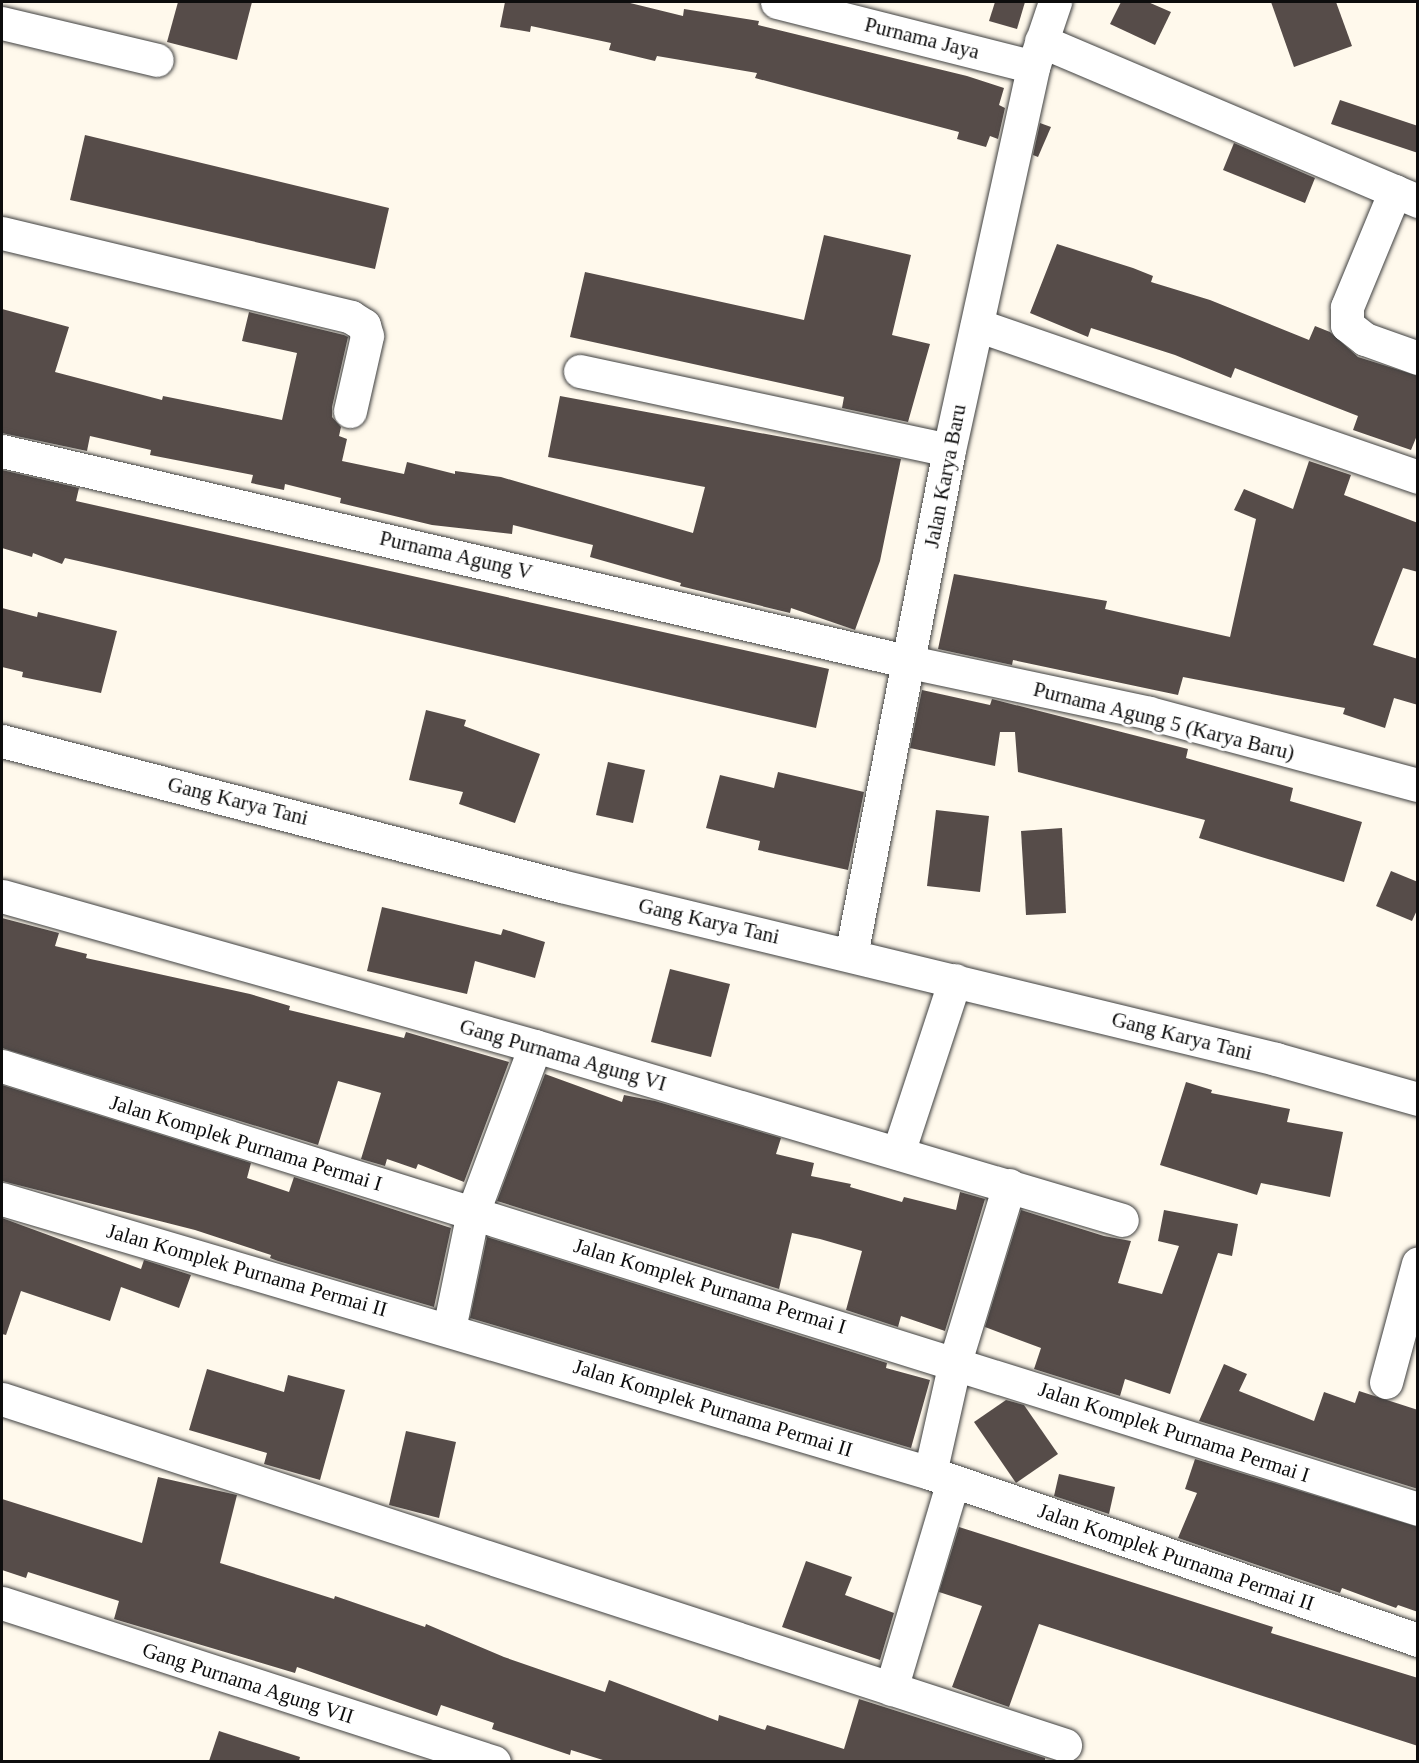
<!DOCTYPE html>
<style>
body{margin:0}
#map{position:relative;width:1419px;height:1763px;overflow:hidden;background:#fff9ec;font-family:"Times New Roman",serif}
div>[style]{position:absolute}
.building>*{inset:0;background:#564c49}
.roads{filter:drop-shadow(0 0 2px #404040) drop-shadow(0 0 2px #404040)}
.street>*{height:33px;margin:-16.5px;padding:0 16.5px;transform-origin:16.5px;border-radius:16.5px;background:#fff}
span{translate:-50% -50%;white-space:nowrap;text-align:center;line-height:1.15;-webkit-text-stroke:6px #fff;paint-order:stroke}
.street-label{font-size:21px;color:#0d0d0d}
.frame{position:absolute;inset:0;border:3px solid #0d0d0d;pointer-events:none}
</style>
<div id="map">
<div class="building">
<div style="clip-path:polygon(178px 2px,252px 2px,237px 60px,167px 42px)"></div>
<div style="clip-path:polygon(505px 2px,626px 2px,683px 16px,684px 9px,759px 21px,758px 25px,967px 76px,1004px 88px,999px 105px,1005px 108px,998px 139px,990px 136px,986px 147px,957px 139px,959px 132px,755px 78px,757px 73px,657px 56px,655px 61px,609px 50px,611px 43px,531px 26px,530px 32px,500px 27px)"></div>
<div style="clip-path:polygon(995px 2px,1025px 2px,1017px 29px,989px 21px)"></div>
<div style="clip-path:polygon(1121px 2px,1148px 2px,1171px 12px,1155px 45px,1110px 24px)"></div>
<div style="clip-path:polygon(1271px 2px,1336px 2px,1352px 46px,1294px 67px)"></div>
<div style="clip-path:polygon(1340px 100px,1418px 126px,1418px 153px,1331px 124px)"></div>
<div style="clip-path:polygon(1040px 123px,1051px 127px,1038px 157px,1033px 155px)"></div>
<div style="clip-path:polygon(85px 135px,389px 208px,375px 269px,70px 200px)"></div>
<div style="clip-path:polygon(1234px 143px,1315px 178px,1305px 203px,1223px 170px)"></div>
<div style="clip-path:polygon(824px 235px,911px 255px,892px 335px,930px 344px,908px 422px,842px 408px,844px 397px,570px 337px,585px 272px,804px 320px)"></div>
<div style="clip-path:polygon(1057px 244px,1133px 268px,1153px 276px,1151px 282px,1210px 300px,1309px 340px,1315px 326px,1330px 332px,1358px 357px,1418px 376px,1418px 433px,1411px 450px,1353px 430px,1358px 416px,1235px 368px,1231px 378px,1175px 355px,1091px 328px,1088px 337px,1030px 313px)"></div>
<div style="clip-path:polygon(2px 309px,69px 327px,55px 372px,162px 400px,163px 396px,282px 420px,297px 353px,242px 341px,249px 312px,344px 335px,348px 337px,332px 407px,332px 417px,341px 427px,339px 436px,347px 439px,342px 461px,404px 474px,407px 462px,455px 474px,455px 471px,501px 477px,693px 533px,705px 487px,548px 457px,560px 396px,901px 459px,880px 561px,855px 630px,791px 608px,790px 613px,680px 586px,681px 583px,590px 557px,593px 545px,513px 525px,512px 534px,432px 525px,340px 503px,341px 498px,285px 484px,284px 490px,251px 483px,253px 475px,150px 455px,151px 450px,90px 436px,87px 451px,2px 433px)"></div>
<div style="clip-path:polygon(1309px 461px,1351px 475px,1344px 495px,1418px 523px,1418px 572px,1403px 568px,1373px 645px,1418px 659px,1418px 705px,1394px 698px,1385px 728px,1343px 714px,1345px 708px,1183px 677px,1178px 695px,1013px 660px,1012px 665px,938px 649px,954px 574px,1107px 601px,1105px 609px,1230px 637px,1256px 519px,1234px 510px,1244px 489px,1293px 509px)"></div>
<div style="clip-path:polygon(2px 470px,79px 488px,76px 501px,829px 669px,816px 728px,65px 558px,62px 564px,33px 553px,32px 557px,2px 548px)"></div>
<div style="clip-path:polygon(2px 608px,37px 617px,38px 612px,117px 631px,101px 693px,22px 677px,23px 672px,2px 667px)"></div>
<div style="clip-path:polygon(922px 690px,990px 705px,992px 699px,1188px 749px,1186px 758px,1293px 788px,1290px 801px,1362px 822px,1344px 882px,1199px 838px,1205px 820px,1018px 772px,1015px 732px,1000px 732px,995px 766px,910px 748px)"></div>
<div style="clip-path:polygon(426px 710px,466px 720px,464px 726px,540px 754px,515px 823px,459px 804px,463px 792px,409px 780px)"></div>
<div style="clip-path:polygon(608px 762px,645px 770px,633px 823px,596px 815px)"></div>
<div style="clip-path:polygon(778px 772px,864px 792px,848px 870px,758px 850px,760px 841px,706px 828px,720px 775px,774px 788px)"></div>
<div style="clip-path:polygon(936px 810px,989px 816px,980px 892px,927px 886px)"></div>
<div style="clip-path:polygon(1062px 828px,1066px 913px,1026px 915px,1021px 831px)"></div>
<div style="clip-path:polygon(1391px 871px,1418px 882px,1418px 908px,1412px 921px,1376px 906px)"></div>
<div style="clip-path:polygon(382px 907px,501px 935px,503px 929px,545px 942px,535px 978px,475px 961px,467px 994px,367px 971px)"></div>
<div style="clip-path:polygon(2px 918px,59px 933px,55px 946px,87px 954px,86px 958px,250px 994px,290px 1006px,289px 1010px,404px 1038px,406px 1032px,509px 1062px,464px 1182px,418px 1164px,416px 1169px,387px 1159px,385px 1166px,361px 1159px,381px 1093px,338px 1081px,318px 1145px,2px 1048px)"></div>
<div style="clip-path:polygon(670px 969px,730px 984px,711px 1057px,651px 1042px)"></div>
<div style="clip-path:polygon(545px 1074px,622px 1102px,624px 1095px,655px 1101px,781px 1138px,776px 1154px,814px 1163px,811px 1176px,851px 1184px,850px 1187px,902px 1202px,904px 1197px,956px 1210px,960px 1192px,985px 1199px,945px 1331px,901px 1316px,898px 1327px,846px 1310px,862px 1251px,820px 1239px,792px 1233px,779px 1289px,497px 1201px)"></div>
<div style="clip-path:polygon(1186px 1082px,1212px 1090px,1211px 1093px,1290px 1109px,1287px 1122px,1343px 1132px,1330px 1197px,1261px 1183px,1257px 1195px,1160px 1165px)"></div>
<div style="clip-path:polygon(2px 1085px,251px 1163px,247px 1178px,289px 1192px,294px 1177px,451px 1228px,434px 1307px,278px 1261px,270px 1258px,271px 1255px,195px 1230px,2px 1181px)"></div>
<div style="clip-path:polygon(1021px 1210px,1104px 1236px,1131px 1241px,1118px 1283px,1162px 1294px,1179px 1246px,1158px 1241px,1164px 1210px,1238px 1224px,1232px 1256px,1218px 1253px,1170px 1394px,1125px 1379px,1120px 1396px,1034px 1369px,1041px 1348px,985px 1327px)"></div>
<div style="clip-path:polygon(2px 1218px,141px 1269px,144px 1260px,191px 1275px,179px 1308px,121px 1287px,110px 1321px,21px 1291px,6px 1335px,2px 1334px)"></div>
<div style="clip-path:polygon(487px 1237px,887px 1363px,886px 1368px,930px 1380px,911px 1448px,470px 1318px)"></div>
<div style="clip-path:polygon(1224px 1364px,1247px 1374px,1239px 1391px,1314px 1421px,1324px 1392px,1355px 1403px,1359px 1391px,1418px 1410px,1418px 1489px,1199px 1421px)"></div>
<div style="clip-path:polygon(207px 1369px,284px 1392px,288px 1375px,345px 1390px,320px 1480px,264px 1464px,267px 1453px,189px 1430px)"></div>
<div style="clip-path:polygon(1006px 1400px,1024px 1405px,1058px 1454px,1016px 1483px,974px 1422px)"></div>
<div style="clip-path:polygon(406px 1431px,456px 1442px,439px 1518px,389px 1505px)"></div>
<div style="clip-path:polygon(1195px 1459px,1418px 1527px,1418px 1612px,1398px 1605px,1396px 1608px,1342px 1588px,1340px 1593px,1178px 1538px,1197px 1493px,1185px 1489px)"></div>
<div style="clip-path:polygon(1059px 1474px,1115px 1487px,1109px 1514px,1054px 1496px)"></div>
<div style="clip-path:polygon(158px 1477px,237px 1495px,220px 1563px,334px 1599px,335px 1596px,425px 1627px,426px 1624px,504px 1657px,605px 1692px,609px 1680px,718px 1721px,719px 1715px,765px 1730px,767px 1725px,844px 1749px,859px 1699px,1045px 1758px,1045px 1761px,606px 1761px,571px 1750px,570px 1755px,492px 1729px,494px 1723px,441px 1705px,437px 1716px,297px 1667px,295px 1673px,114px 1619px,119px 1601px,28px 1572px,26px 1578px,2px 1570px,2px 1499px,142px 1543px)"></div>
<div style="clip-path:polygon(959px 1527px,1273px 1627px,1271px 1633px,1418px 1678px,1418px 1746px,1039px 1624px,1009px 1707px,952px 1687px,982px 1606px,939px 1592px)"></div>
<div style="clip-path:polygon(806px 1561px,852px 1577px,845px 1595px,894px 1613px,880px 1660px,782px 1627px)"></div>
<div style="clip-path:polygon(219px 1731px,300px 1757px,299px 1761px,209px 1761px)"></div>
</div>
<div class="roads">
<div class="street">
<div style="left:777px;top:2px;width:264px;rotate:14.2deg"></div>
<div style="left:2px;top:23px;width:159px;rotate:13.4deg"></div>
<div style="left:1041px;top:41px;width:410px;rotate:23deg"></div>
<div style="left:1395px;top:191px;width:126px;rotate:112.5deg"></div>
<div style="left:1347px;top:307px;width:18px;rotate:90deg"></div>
<div style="left:1347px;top:325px;width:23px;rotate:38deg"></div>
<div style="left:1365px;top:339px;width:56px;rotate:19.7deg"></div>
<div style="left:2px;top:233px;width:359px;rotate:13.5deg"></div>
<div style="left:351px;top:317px;width:15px;rotate:32deg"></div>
<div style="left:364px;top:325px;width:11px;rotate:75deg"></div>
<div style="left:367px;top:336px;width:77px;rotate:102.8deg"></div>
<div style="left:977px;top:325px;width:466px;rotate:19deg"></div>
<div style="left:580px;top:371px;width:377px;rotate:12.1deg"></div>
<div style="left:2px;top:451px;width:932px;rotate:13.08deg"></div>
<div style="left:910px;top:662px;width:244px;rotate:12deg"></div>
<div style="left:1149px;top:713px;width:278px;rotate:15deg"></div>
<div style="left:2px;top:741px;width:577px;rotate:14.54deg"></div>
<div style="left:561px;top:886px;width:736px;rotate:13.6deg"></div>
<div style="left:1276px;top:1059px;width:148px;rotate:15.7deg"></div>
<div style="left:2px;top:896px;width:554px;rotate:15.72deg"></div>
<div style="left:535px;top:1046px;width:612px;rotate:16.51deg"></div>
<div style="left:851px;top:955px;width:514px;rotate:-79.02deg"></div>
<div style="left:949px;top:450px;width:392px;rotate:-77.6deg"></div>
<div style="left:1033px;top:67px;width:69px;rotate:-71.3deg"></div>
<div style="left:2px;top:1066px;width:1484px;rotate:17.37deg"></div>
<div style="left:898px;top:1153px;width:182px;rotate:-71.8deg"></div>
<div style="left:2px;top:1199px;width:968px;rotate:16.45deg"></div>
<div style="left:930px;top:1473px;width:516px;rotate:18.89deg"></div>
<div style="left:449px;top:1329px;width:119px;rotate:-78.4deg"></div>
<div style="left:473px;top:1212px;width:177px;rotate:-69.5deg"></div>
<div style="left:1386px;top:1382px;width:123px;rotate:-74.9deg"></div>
<div style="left:2px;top:1399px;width:1118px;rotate:18.03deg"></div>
<div style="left:930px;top:1473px;width:114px;rotate:-77.3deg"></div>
<div style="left:955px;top:1362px;width:185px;rotate:-73deg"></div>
<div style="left:2px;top:1603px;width:517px;rotate:17.91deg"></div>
<div style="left:891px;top:1689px;width:217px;rotate:-73.4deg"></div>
</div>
</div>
<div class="street-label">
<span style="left:922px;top:38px;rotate:14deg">Purnama Jaya</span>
<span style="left:945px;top:476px;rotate:-79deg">Jalan Karya Baru</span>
<span style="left:456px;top:555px;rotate:13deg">Purnama Agung V</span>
<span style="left:1164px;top:721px;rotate:14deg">Purnama Agung 5 (Karya Baru)</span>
<span style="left:238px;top:801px;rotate:14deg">Gang Karya Tani</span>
<span style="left:709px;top:921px;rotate:13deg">Gang Karya Tani</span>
<span style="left:1182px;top:1036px;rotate:14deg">Gang Karya Tani</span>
<span style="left:563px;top:1055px;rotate:16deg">Gang Purnama Agung VI</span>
<span style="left:246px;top:1143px;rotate:17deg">Jalan Komplek Purnama Permai I</span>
<span style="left:247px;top:1270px;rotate:16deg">Jalan Komplek Purnama Permai II</span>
<span style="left:710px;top:1286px;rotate:17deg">Jalan Komplek Purnama Permai I</span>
<span style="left:713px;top:1408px;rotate:17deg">Jalan Komplek Purnama Permai II</span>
<span style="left:1174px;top:1432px;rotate:18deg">Jalan Komplek Purnama Permai I</span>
<span style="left:1176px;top:1557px;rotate:19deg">Jalan Komplek Purnama Permai II</span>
<span style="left:248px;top:1683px;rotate:18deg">Gang Purnama Agung VII</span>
</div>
<div class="frame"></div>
</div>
